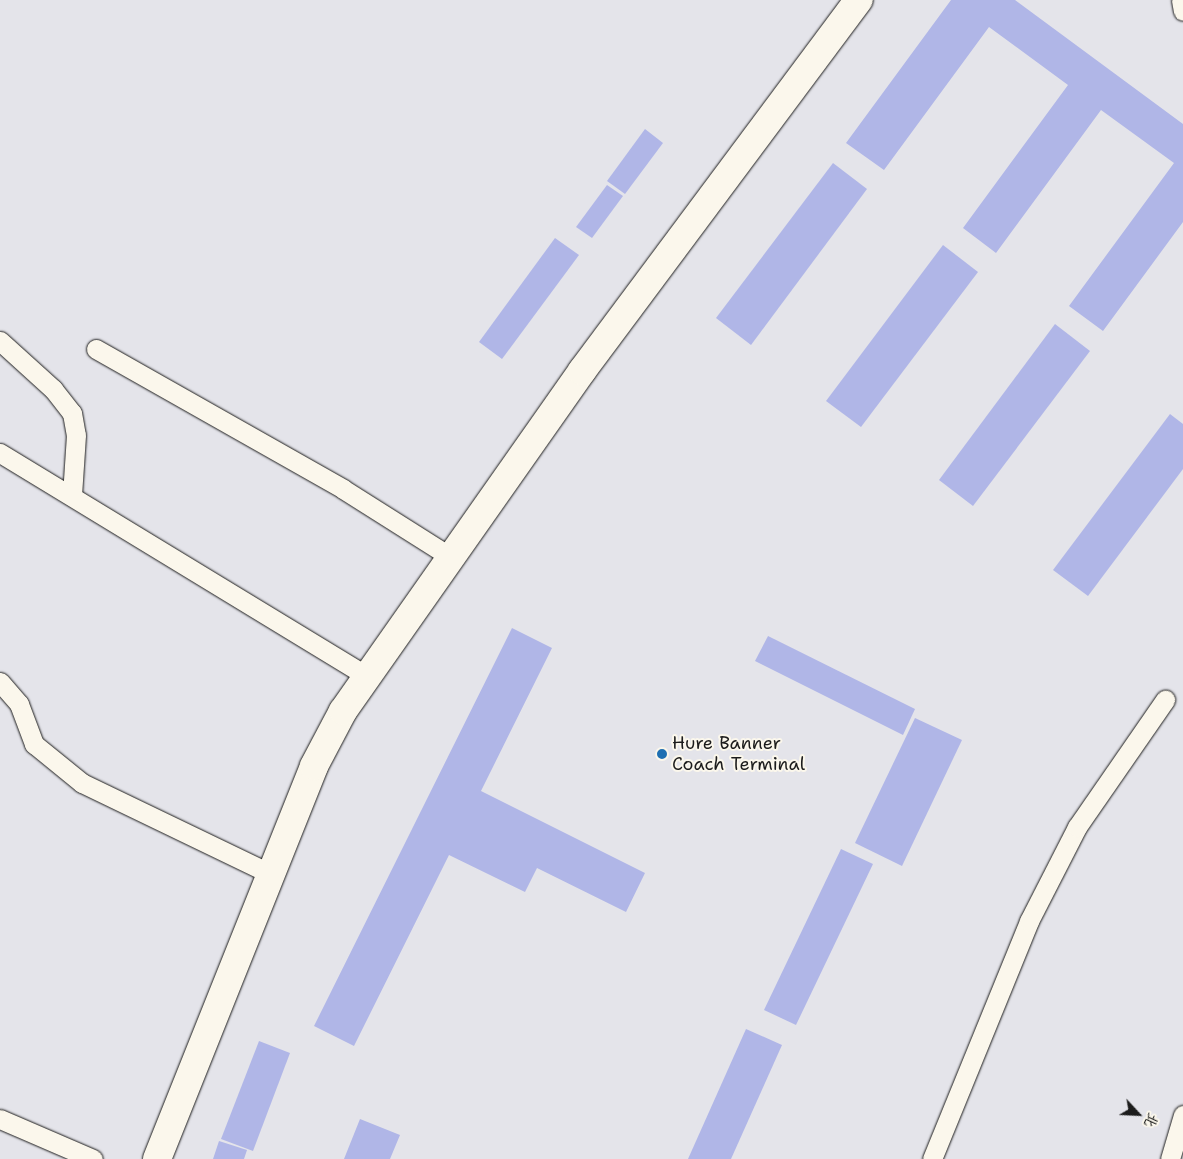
<!DOCTYPE html>
<meta charset="utf-8">
<style>
body{margin:0}
#map{position:relative;width:1183px;height:1159px;overflow:hidden;background:#e4e4ea;font-family:"Shantell Sans","LXGW WenKai TC",sans-serif}
div>[style]{position:absolute}
.building>*{inset:0;background:#b0b6e7}
.roads{filter:drop-shadow(0 0 1px #1c1c1c) drop-shadow(0 0 1px #1c1c1c)}
.street>*{height:19px;margin:-9.5px;padding:0 9.5px;transform-origin:9.5px;border-radius:9.5px;background:#fbf7ec}
.secondary>*{height:28px;margin:-14px;padding:0 14px;transform-origin:14px;border-radius:14px;background:#fbf7ec}
.dots>*{width:14px;height:14px;translate:-50% -50%;box-sizing:border-box;border:2px solid #fbf7ec;border-radius:50%}
span{translate:-50% -50%;white-space:nowrap;text-align:center;line-height:1.15;-webkit-text-stroke:4px #fbf7ec;paint-order:stroke}
.poi-label{font-size:18px;color:#1c1c1c}
.left{translate:0 -50%;text-align:left}
.north{position:absolute;left:1113px;top:1089px;width:50px;height:50px;-webkit-text-stroke:4px #fbf7ec;paint-order:stroke;rotate:115deg;font-size:14px;font-weight:700;line-height:20px;text-align:center;color:#1c1c1c}
.north::after{content:'';display:block;margin:auto;width:18px;height:22px;background:#1c1c1c;clip-path:polygon(50% 0,100% 100%,50% 72%,0 100%)}
</style>
<div id="map">
<div class="building">
<div style="clip-path:polygon(951px 0,1015px 0,1183px 124px,1183px 222px,1103px 331px,1069px 306px,1174px 163px,1101px 110px,996px 253px,963px 228px,1068px 85px,989px 27px,884px 170px,846px 143px)"></div>
<div style="clip-path:polygon(645px 129px,663px 143px,625px 194px,607px 181px)"></div>
<div style="clip-path:polygon(833px 163px,867px 189px,751px 345px,716px 318px)"></div>
<div style="clip-path:polygon(607px 185px,623px 196px,592px 238px,576px 227px)"></div>
<div style="clip-path:polygon(555px 238px,579px 255px,502px 359px,479px 342px)"></div>
<div style="clip-path:polygon(943px 245px,978px 272px,861px 427px,826px 401px)"></div>
<div style="clip-path:polygon(1055px 324px,1090px 351px,973px 506px,939px 480px)"></div>
<div style="clip-path:polygon(1170px 414px,1183px 424px,1183px 469px,1088px 596px,1053px 570px)"></div>
<div style="clip-path:polygon(512px 628px,552px 648px,481px 791px,645px 873px,626px 912px,537px 868px,525px 892px,449px 855px,354px 1046px,314px 1026px)"></div>
<div style="clip-path:polygon(768px 636px,915px 709px,903px 735px,755px 661px)"></div>
<div style="clip-path:polygon(915px 718px,962px 740px,902px 866px,855px 843px)"></div>
<div style="clip-path:polygon(841px 849px,873px 864px,796px 1025px,764px 1010px)"></div>
<div style="clip-path:polygon(746px 1029px,782px 1045px,731px 1159px,688px 1159px)"></div>
<div style="clip-path:polygon(259px 1041px,290px 1053px,253px 1151px,221px 1139px)"></div>
<div style="clip-path:polygon(360px 1119px,400px 1135px,390px 1159px,344px 1159px)"></div>
<div style="clip-path:polygon(219px 1141px,247px 1150px,244px 1159px,213px 1159px)"></div>
</div>
<div class="roads">
<div class="street">
<div style="left:1181px;top:0;width:11px;rotate:80deg"></div>
<div style="left:0;top:341px;width:72px;rotate:42.2deg"></div>
<div style="left:53px;top:389px;width:31px;rotate:52deg"></div>
<div style="left:72px;top:413px;width:22px;rotate:80deg"></div>
<div style="left:76px;top:435px;width:61px;rotate:93.8deg"></div>
<div style="left:96px;top:349px;width:284px;rotate:29.5deg"></div>
<div style="left:343px;top:489px;width:125px;rotate:32.3deg"></div>
<div style="left:0;top:453px;width:427px;rotate:31.3deg"></div>
<div style="left:0;top:682px;width:29px;rotate:49deg"></div>
<div style="left:19px;top:704px;width:43px;rotate:69.4deg"></div>
<div style="left:34px;top:744px;width:62px;rotate:39.1deg"></div>
<div style="left:82px;top:783px;width:210px;rotate:25.7deg"></div>
<div style="left:0;top:1119px;width:101px;rotate:23.3deg"></div>
<div style="left:932px;top:1159px;width:257px;rotate:-67.8deg"></div>
<div style="left:1029px;top:921px;width:106px;rotate:-62.9deg"></div>
<div style="left:1077px;top:827px;width:155px;rotate:-55.3deg"></div>
<div style="left:1170px;top:1159px;width:46px;rotate:-73.5deg"></div>
</div>
<div class="secondary">
<div style="left:157px;top:1159px;width:423px;rotate:-68.2deg"></div>
<div style="left:314px;top:766px;width:62px;rotate:-62.2deg"></div>
<div style="left:343px;top:711px;width:416px;rotate:-54.9deg"></div>
<div style="left:582px;top:371px;width:463px;rotate:-53.3deg"></div>
</div>
</div>
<div class="dots">
<div style="left:662px;top:754px;background:#1f6fb2"></div>
</div>
<div class="poi-label">
<span class="left" style="left:672px;top:754px">Hure Banner<br>Coach Terminal</span>
</div>
<div class="north">北</div>
</div>
